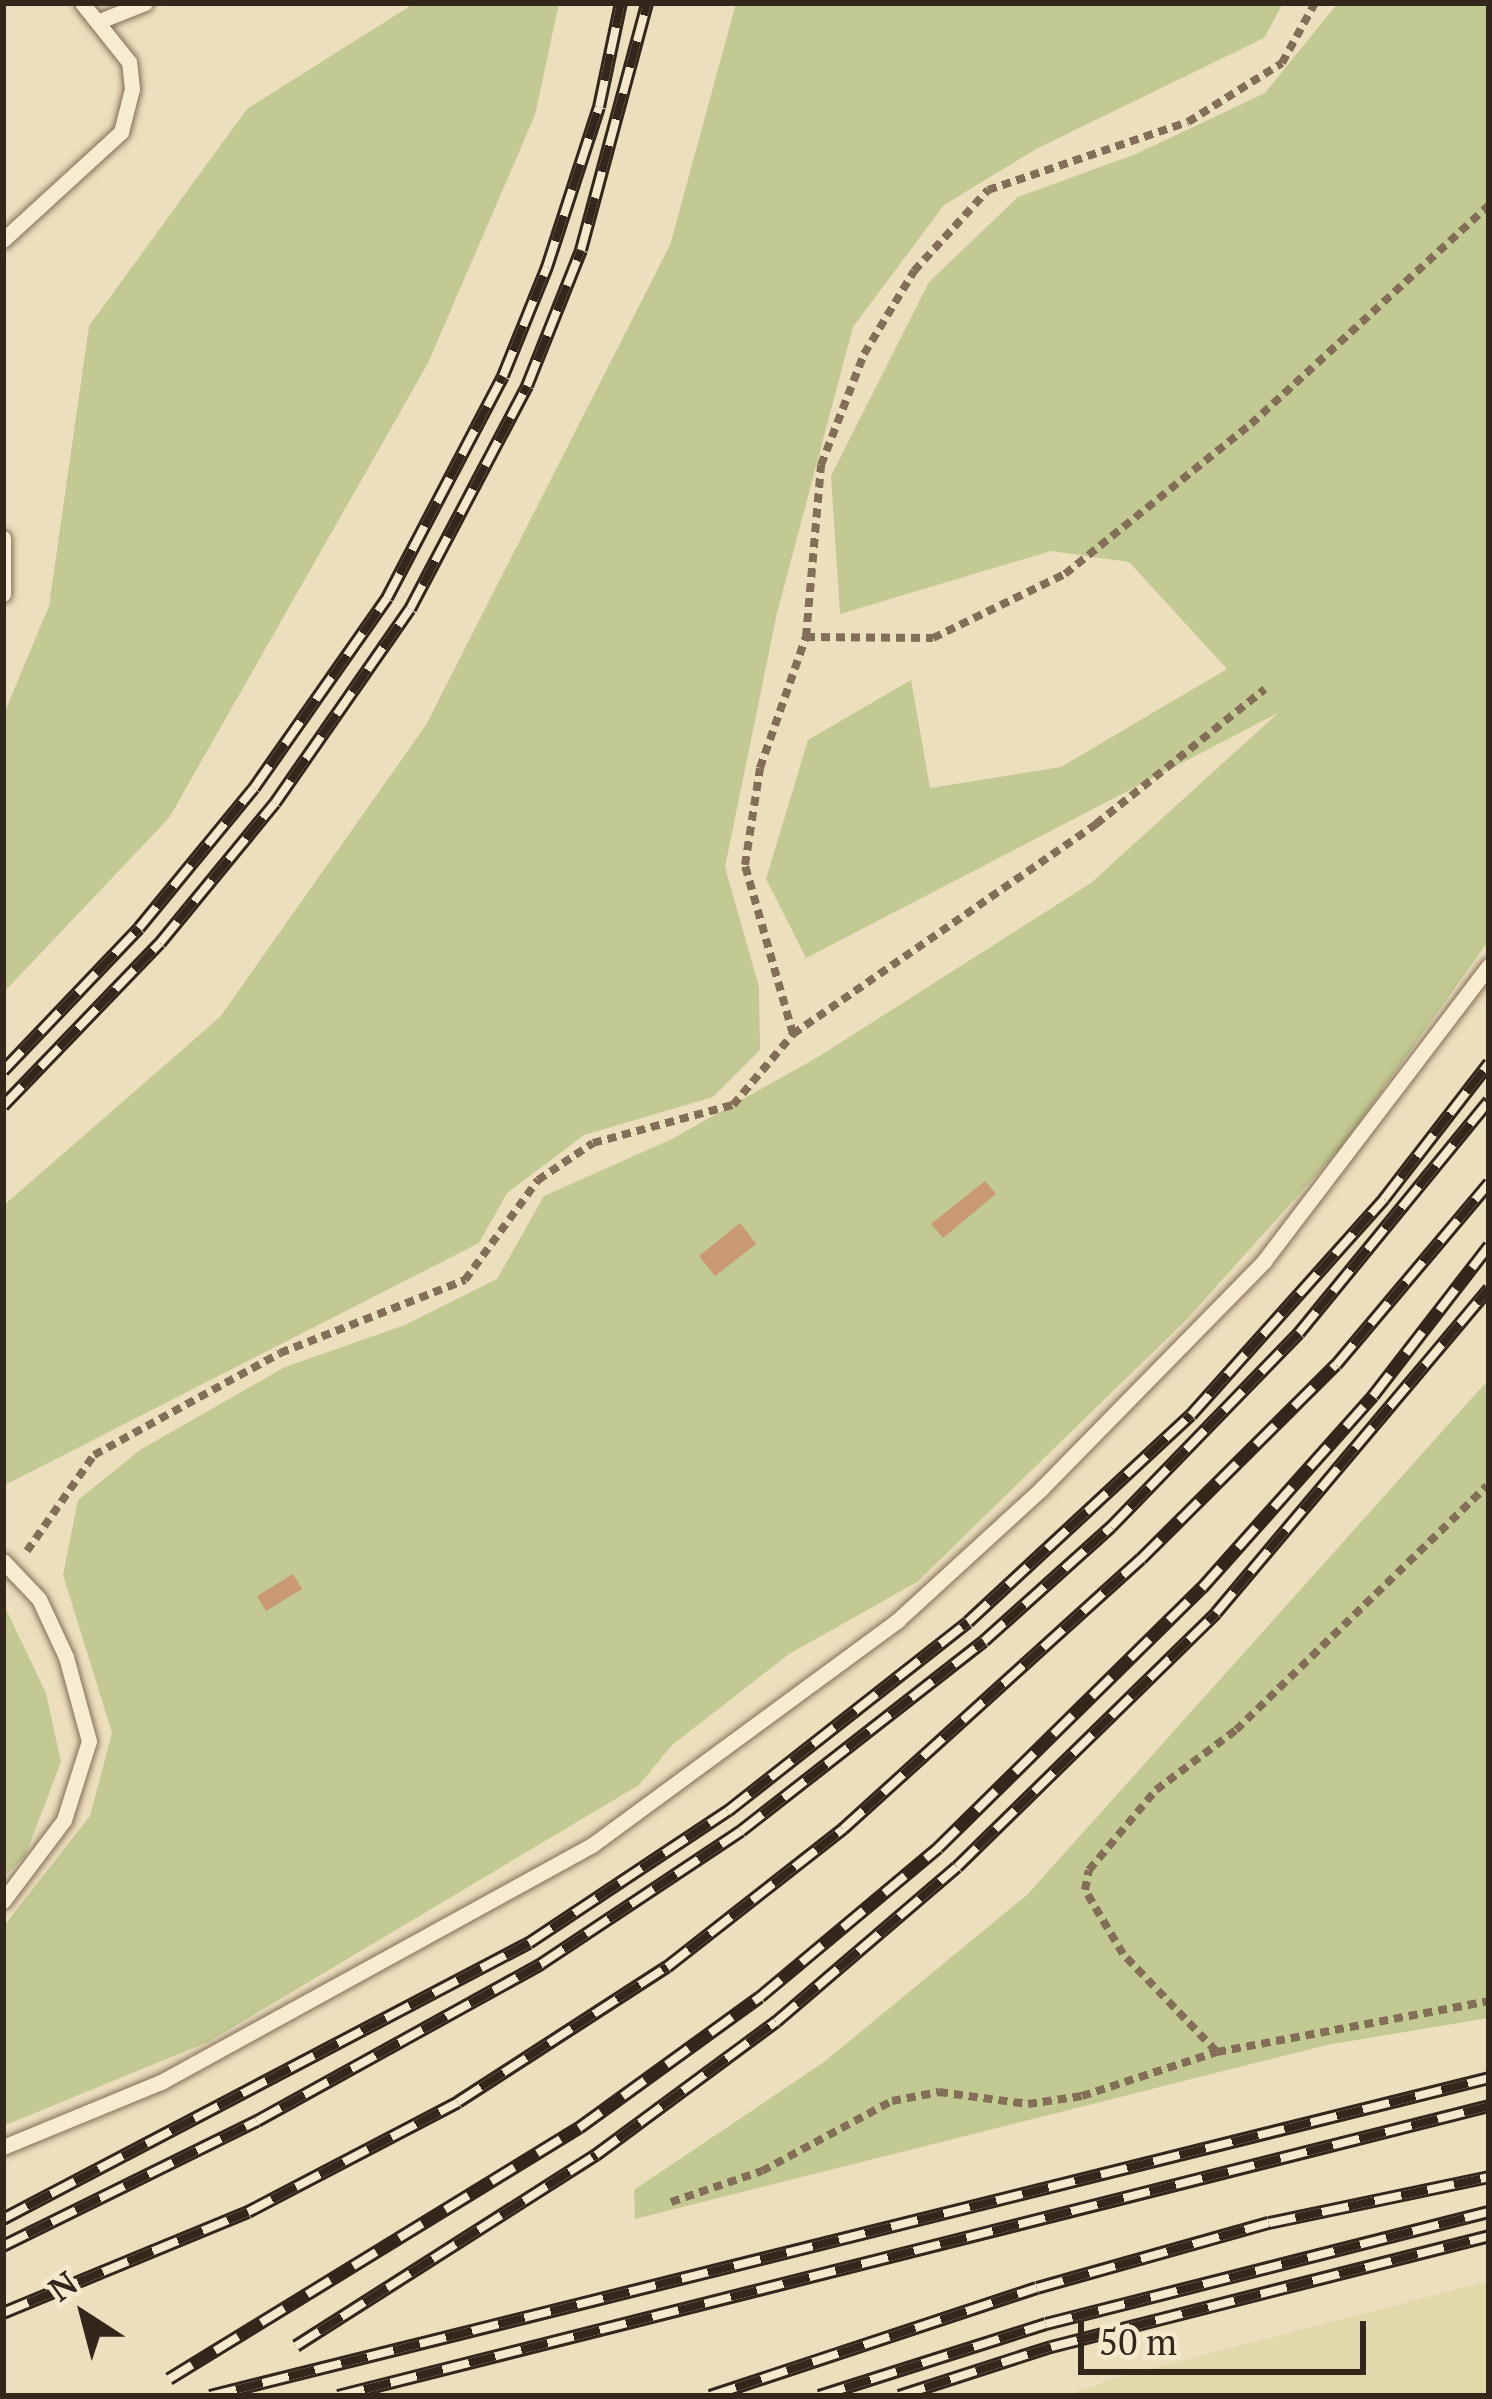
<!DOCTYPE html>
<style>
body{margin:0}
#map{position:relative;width:1492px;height:2399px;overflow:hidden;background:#ecdfbe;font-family:"PT Serif",serif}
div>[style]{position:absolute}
.farmland>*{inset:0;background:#e1d9ab}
.green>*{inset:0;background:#c2c992}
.building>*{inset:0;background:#c99974}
.path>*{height:8px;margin-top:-4px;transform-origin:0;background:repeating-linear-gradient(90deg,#836f57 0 9px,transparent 0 15px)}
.roads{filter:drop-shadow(0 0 3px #836f57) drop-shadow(0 0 3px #836f57)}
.service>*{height:15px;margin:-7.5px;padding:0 7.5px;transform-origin:7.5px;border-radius:7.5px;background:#f7ecd0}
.rail>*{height:14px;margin-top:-7px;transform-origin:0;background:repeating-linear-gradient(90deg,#f4e9cd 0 27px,#33271c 0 54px);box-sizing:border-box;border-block:3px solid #33271c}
span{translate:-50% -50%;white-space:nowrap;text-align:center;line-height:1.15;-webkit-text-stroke:9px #f4e9cd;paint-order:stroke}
.frame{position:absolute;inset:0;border:6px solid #33271c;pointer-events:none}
.north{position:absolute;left:24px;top:2255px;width:120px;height:120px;-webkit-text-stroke:9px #f4e9cd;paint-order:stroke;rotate:324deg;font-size:33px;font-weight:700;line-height:48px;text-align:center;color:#33271c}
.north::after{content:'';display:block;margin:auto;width:42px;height:54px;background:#33271c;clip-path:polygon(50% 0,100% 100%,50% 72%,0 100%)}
.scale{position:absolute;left:1078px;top:2321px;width:288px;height:54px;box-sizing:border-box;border:6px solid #33271c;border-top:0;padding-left:15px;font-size:36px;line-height:42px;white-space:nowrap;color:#33271c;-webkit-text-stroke:9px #f4e9cd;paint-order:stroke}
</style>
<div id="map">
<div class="farmland">
<div style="clip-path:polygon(1489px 2281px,1489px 2396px,1065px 2396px,1118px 2377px)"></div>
</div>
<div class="green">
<div style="clip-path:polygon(415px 3px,559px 3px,535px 115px,428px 363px,169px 818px,3px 993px,3px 716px,49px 606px,89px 326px,247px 109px)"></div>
<div style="clip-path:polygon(736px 3px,1283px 3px,1264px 38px,1036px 149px,944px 205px,853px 327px,777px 613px,725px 867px,759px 987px,760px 1050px,713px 1097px,584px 1135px,507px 1193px,479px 1243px,3px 1486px,3px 1206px,220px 1017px,426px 725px,670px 245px)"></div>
<div style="clip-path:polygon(1338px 3px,1489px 3px,1489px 940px,1343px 1145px,1188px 1318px,917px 1582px,789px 1654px,672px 1745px,639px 1785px,208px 2042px,3px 2126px,3px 1927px,90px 1816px,112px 1733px,63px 1575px,78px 1500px,140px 1450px,285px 1367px,405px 1325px,497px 1279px,544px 1196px,672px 1139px,818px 1057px,1091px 883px,1278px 713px,806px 958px,766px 879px,808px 740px,911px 680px,930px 788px,1061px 767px,1227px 669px,1129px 562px,1051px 551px,840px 614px,831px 476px,929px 282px,1018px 197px,1136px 154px,1265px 93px)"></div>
<div style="clip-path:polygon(1489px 1379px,1489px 2018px,1327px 2045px,635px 2219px,634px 2190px,824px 2062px,1028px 1894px)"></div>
<div style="clip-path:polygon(3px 1603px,46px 1693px,61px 1762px,25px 1856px,3px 1878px)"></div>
</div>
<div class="building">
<div style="clip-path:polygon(985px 1181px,996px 1194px,943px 1238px,931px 1224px)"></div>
<div style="clip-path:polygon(740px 1223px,756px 1244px,715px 1276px,699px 1256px)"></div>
<div style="clip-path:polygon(293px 1574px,302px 1589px,266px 1611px,257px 1596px)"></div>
</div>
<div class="path">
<div style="left:806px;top:637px;width:127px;rotate:0.5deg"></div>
<div style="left:933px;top:638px;width:147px;rotate:-25.9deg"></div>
<div style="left:1065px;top:574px;width:239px;rotate:-38.9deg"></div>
<div style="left:1251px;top:424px;width:323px;rotate:-42.6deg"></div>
<div style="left:793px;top:1034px;width:369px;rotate:-34.7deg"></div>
<div style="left:1096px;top:824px;width:216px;rotate:-38.6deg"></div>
<div style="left:27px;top:1551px;width:117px;rotate:-55.1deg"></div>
<div style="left:94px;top:1455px;width:212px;rotate:-28.7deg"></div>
<div style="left:280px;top:1353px;width:199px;rotate:-21.5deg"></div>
<div style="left:465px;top:1280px;width:124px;rotate:-53.9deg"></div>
<div style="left:538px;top:1180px;width:66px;rotate:-33.9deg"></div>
<div style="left:593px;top:1143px;width:145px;rotate:-15.2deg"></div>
<div style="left:733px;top:1105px;width:93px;rotate:-49.8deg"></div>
<div style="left:793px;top:1034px;width:176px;rotate:-105.9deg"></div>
<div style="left:745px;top:865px;width:98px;rotate:-81.2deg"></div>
<div style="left:760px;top:768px;width:139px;rotate:-70.7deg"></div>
<div style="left:806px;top:637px;width:173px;rotate:-85deg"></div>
<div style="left:821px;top:465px;width:119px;rotate:-68.8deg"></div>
<div style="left:864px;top:354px;width:97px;rotate:-58.9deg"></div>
<div style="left:914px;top:271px;width:110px;rotate:-47.6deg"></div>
<div style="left:988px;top:190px;width:211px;rotate:-18.8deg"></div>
<div style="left:1188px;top:122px;width:111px;rotate:-32.1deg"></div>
<div style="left:1282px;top:63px;width:68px;rotate:-61.2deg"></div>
<div style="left:1216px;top:2051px;width:134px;rotate:-133.8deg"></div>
<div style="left:1123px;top:1954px;width:74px;rotate:-120.7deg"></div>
<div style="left:1085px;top:1890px;width:20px;rotate:-79deg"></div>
<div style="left:1089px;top:1870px;width:104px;rotate:-50.1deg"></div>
<div style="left:1156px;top:1790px;width:100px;rotate:-36.9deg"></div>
<div style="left:1236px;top:1730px;width:350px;rotate:-44.2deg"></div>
<div style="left:671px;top:2202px;width:96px;rotate:-18.8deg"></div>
<div style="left:762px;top:2171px;width:148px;rotate:-28.3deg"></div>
<div style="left:892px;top:2101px;width:48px;rotate:-10.8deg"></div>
<div style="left:939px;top:2092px;width:90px;rotate:7.7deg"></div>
<div style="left:1028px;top:2104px;width:55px;rotate:-8.4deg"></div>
<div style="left:1082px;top:2096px;width:142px;rotate:-18.1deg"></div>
<div style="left:1217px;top:2052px;width:277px;rotate:-10.6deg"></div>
</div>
<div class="roads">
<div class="service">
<div style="left:102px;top:20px;width:46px;rotate:-21.6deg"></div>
<div style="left:3px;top:240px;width:160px;rotate:-42.5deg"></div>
<div style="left:121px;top:132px;width:44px;rotate:-75.7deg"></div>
<div style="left:132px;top:89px;width:27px;rotate:-96deg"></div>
<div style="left:129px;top:62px;width:75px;rotate:-128.5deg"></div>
<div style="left:3px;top:538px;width:56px;rotate:90deg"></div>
<div style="left:3px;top:1561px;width:52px;rotate:46.5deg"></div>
<div style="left:39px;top:1599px;width:64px;rotate:65deg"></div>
<div style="left:66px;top:1657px;width:87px;rotate:74.7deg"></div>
<div style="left:89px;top:1741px;width:83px;rotate:107.6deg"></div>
<div style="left:64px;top:1820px;width:101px;rotate:127deg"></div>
<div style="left:3px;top:2147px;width:171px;rotate:-22.4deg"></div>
<div style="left:161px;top:2082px;width:492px;rotate:-28.8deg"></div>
<div style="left:592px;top:1845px;width:380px;rotate:-36.3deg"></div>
<div style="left:898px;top:1620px;width:195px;rotate:-42.5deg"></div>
<div style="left:1042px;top:1488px;width:318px;rotate:-45.6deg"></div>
<div style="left:1264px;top:1261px;width:371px;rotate:-52.7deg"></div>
</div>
</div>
<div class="rail">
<div style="left:3px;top:1071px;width:197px;rotate:-46.4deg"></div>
<div style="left:139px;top:928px;width:181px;rotate:-50.6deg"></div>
<div style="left:254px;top:788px;width:232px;rotate:-55deg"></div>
<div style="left:387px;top:598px;width:250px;rotate:-62.4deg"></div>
<div style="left:503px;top:376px;width:118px;rotate:-68deg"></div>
<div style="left:547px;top:267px;width:168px;rotate:-72deg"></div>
<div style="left:599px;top:107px;width:106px;rotate:-78.1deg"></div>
<div style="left:3px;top:1106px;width:226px;rotate:-46.1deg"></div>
<div style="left:160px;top:943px;width:181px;rotate:-50.6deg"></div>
<div style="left:275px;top:803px;width:236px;rotate:-55.2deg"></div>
<div style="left:410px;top:609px;width:252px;rotate:-62.3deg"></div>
<div style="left:527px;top:386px;width:146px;rotate:-68.3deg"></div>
<div style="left:581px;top:250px;width:256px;rotate:-75deg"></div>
<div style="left:3px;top:2219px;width:594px;rotate:-27.69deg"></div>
<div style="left:529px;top:1943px;width:239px;rotate:-33.6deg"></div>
<div style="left:728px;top:1811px;width:305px;rotate:-38.2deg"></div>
<div style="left:968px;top:1622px;width:304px;rotate:-42.9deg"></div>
<div style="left:1191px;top:1415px;width:290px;rotate:-48.2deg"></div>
<div style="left:1384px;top:1199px;width:172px;rotate:-52.3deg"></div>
<div style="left:3px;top:2246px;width:283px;rotate:-26.2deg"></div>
<div style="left:257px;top:2121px;width:325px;rotate:-28.9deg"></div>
<div style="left:541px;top:1964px;width:240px;rotate:-33.6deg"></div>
<div style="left:741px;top:1831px;width:308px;rotate:-38deg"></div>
<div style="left:984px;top:1641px;width:171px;rotate:-41.9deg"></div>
<div style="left:1111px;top:1527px;width:270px;rotate:-45.9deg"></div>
<div style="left:1299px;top:1333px;width:300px;rotate:-50.7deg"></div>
<div style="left:3px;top:2313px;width:265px;rotate:-22.4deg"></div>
<div style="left:248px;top:2212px;width:237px;rotate:-27.6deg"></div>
<div style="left:458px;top:2102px;width:249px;rotate:-32.9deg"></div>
<div style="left:667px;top:1967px;width:224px;rotate:-38.1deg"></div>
<div style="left:843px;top:1829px;width:402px;rotate:-42.2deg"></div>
<div style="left:1141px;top:1559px;width:275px;rotate:-44.9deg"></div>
<div style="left:1336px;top:1365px;width:238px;rotate:-49.9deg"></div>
<div style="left:296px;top:2346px;width:356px;rotate:-32.5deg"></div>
<div style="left:596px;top:2155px;width:224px;rotate:-36.5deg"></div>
<div style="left:776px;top:2022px;width:238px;rotate:-40.6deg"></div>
<div style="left:957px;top:1867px;width:363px;rotate:-44.4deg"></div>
<div style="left:1216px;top:1613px;width:424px;rotate:-49.9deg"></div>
<div style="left:169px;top:2379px;width:481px;rotate:-31.5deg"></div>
<div style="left:579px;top:2128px;width:223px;rotate:-35.9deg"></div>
<div style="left:760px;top:1997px;width:232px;rotate:-39.9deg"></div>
<div style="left:938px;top:1848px;width:371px;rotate:-44.6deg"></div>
<div style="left:1202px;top:1588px;width:257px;rotate:-48.3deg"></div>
<div style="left:1373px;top:1396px;width:190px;rotate:-52.3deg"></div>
<div style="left:210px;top:2396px;width:1318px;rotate:-13.96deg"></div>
<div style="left:338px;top:2396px;width:1187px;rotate:-14.14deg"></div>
<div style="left:710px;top:2396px;width:344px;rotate:-18.3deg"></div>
<div style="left:1037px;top:2288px;width:241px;rotate:-15.7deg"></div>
<div style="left:1269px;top:2223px;width:225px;rotate:-11.8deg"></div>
<div style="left:819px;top:2396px;width:238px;rotate:-17.6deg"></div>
<div style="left:1046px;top:2324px;width:457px;rotate:-14.2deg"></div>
<div style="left:899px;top:2396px;width:160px;rotate:-17.9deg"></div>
<div style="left:1051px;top:2347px;width:452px;rotate:-14.2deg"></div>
</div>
<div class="frame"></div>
<div class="north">N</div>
<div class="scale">50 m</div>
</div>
